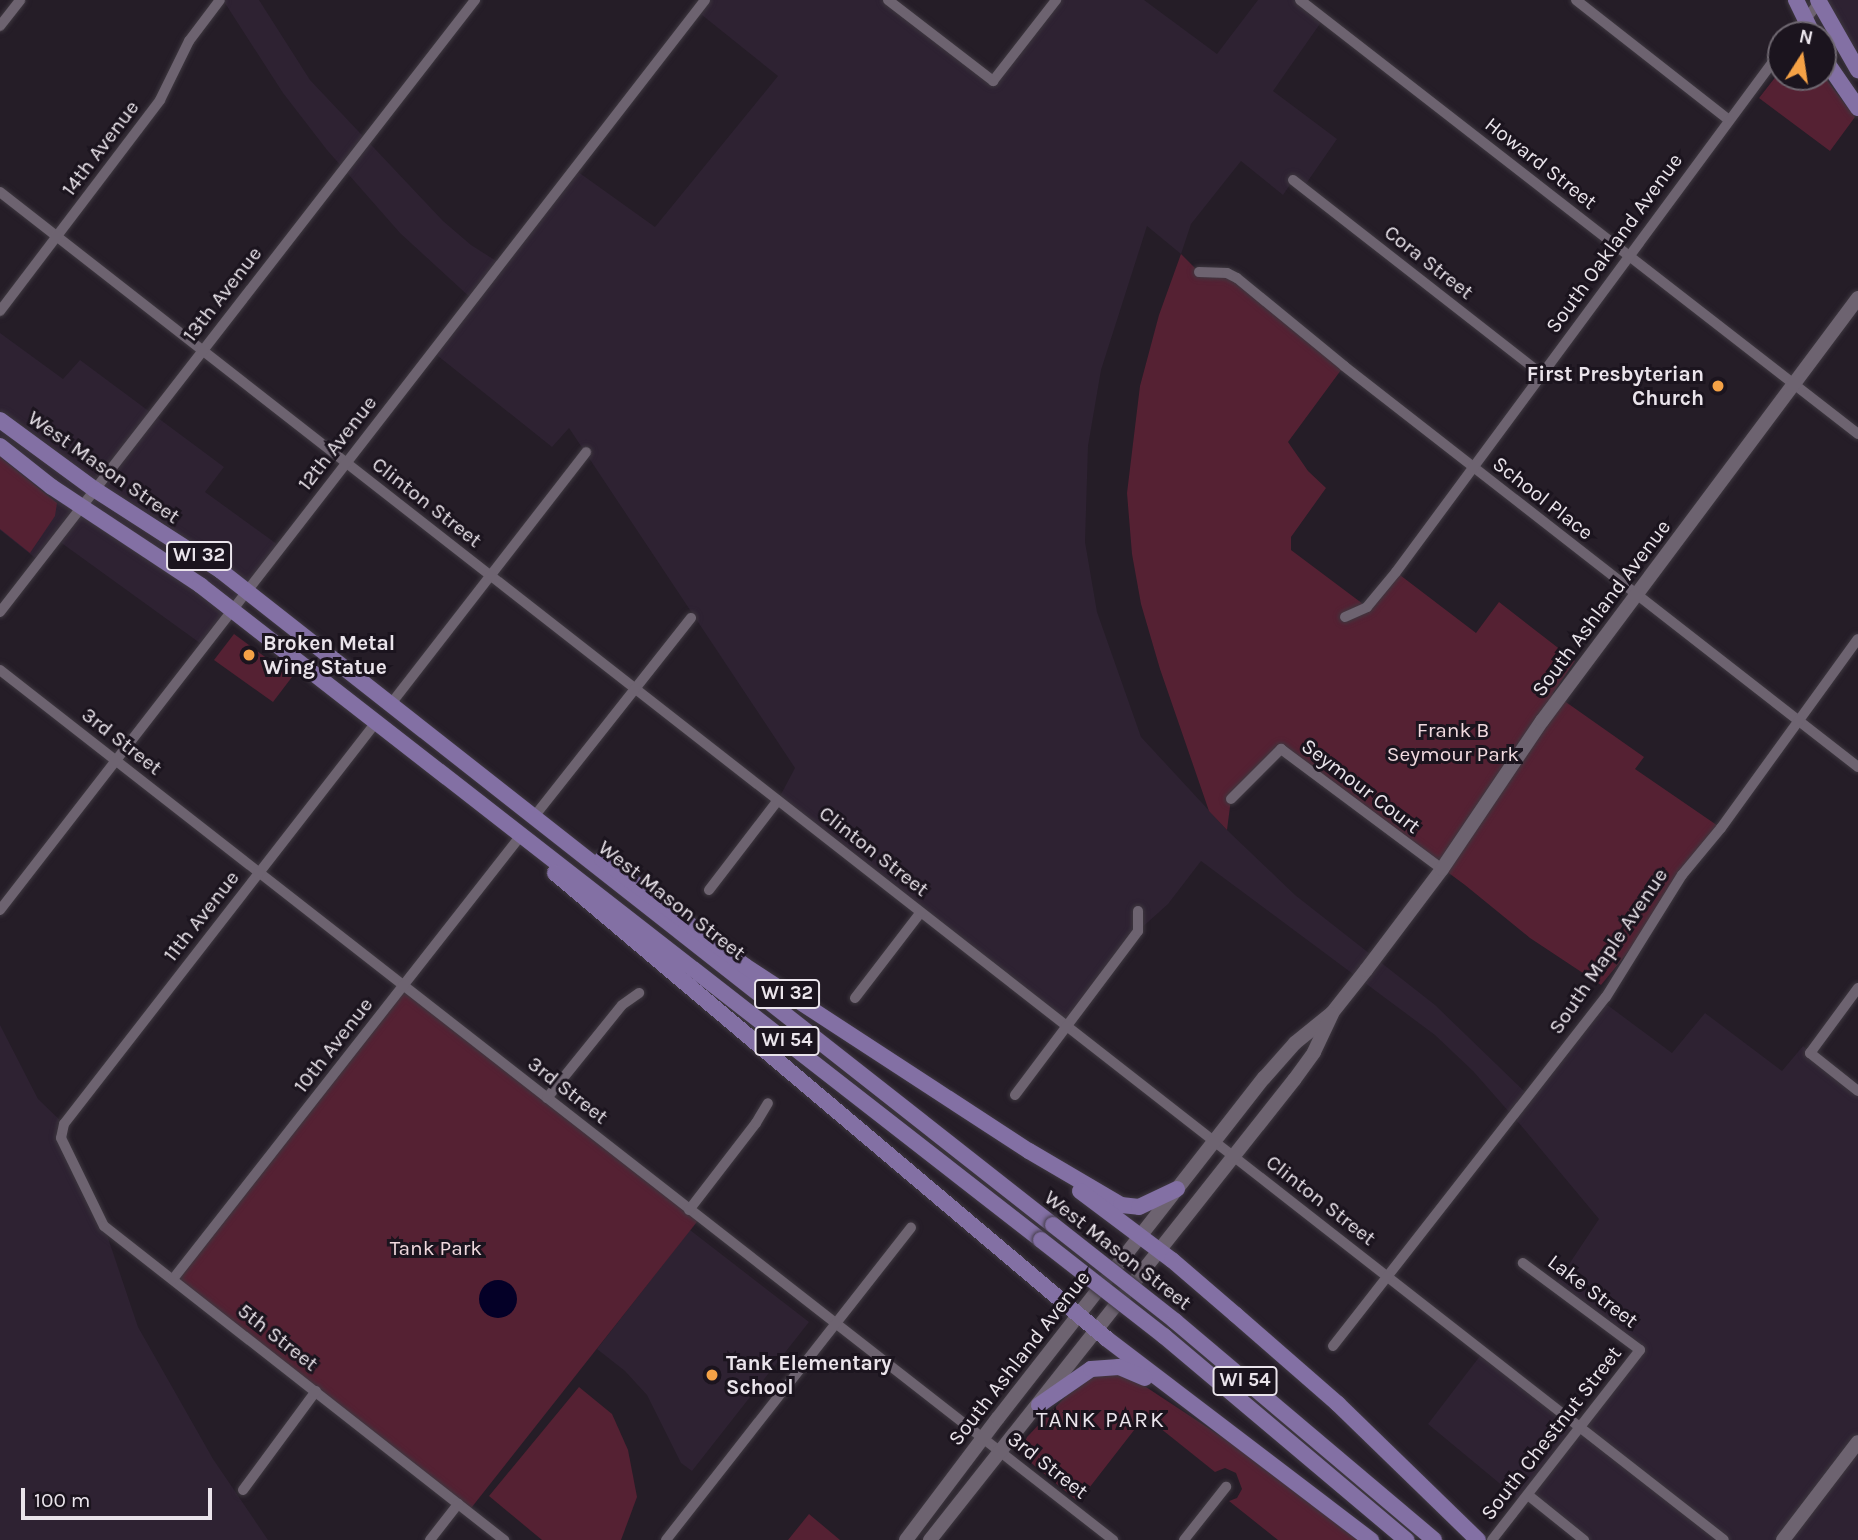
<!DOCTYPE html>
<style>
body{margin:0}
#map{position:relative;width:1858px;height:1540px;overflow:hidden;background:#251d27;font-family:Karla,sans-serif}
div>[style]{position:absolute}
.built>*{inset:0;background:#2e2232}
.green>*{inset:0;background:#552133}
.water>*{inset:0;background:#040027}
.round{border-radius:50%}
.roads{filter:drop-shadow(0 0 2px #3e3840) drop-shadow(0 0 2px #3e3840)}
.street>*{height:10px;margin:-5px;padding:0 5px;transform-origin:5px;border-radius:5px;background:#6d6370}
.secondary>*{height:14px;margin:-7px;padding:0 7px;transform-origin:7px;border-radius:7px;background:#6d6370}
.primary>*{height:16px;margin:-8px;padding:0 8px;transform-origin:8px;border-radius:8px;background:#8370a4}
.bridges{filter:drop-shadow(0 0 2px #3e3840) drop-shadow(0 0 2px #3e3840)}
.primary-bridge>*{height:16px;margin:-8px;padding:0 8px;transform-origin:8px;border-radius:8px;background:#8370a4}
.dots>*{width:19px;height:19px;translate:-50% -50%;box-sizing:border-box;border:4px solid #1b141e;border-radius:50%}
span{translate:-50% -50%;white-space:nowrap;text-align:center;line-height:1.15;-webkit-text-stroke:6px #1b141e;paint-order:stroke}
.shield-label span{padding:2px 5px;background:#1b141e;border:2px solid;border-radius:5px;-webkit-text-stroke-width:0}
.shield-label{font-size:19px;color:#eae4eb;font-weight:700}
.street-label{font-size:21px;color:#eae4eb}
.poi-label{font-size:21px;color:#eae4eb;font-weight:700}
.right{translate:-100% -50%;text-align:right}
.left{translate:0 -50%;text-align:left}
.park-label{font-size:21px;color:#f0d9de}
.neighbourhood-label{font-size:23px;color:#eae4eb;letter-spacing:2px}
.north{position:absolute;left:1767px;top:21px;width:70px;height:70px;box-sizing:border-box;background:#1b141e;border:2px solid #6e6770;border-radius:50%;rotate:12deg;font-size:19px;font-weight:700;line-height:28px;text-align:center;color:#eae4eb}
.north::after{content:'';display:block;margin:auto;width:24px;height:32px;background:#f5a246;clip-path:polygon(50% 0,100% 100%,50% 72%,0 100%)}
.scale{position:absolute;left:21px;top:1488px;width:191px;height:32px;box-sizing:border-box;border:4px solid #eae4eb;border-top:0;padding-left:9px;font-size:21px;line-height:24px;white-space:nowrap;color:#eae4eb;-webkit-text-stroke:5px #1b141e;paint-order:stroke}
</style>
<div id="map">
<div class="built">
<div style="clip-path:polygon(223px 0,259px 0,310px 80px,443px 221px,471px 245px,501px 264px,574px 169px,655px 227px,778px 76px,697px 11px,705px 0,888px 0,993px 81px,1056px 0,1144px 0,1217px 54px,1258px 0,1300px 0,1324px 18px,1273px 91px,1337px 139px,1303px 188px,1293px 180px,1283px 195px,1241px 161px,1191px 224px,1181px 254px,1147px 226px,1101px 370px,1088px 446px,1085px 542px,1097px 612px,1141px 737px,1227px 830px,1295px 895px,1435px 1005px,1529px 1096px,1602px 1001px,1672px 1053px,1705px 1013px,1782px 1071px,1803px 1046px,1858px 1091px,1858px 1540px,1584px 1540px,1528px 1495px,1522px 1502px,1428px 1424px,1483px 1352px,1581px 1428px,1640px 1351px,1554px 1287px,1599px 1219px,1524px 1129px,1473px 1071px,1435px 1035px,1201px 861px,1168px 904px,1138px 931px,1068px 1027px,778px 800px,795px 768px,569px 428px,552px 447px,433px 352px,473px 300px,400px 233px,327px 150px,283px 93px)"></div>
<div style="clip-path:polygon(1821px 0,1858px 0,1858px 70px)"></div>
<div style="clip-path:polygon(0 333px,63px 379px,80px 360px,224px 467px,205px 492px,281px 547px,204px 646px,56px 539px,39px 561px,0 530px)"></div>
<div style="clip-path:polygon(0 1025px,38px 1099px,64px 1124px,61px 1138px,104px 1226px,138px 1327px,213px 1459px,268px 1540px,0 1540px)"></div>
<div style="clip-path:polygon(690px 1230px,809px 1322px,692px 1471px,681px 1463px,647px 1395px,625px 1371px,597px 1349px)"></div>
</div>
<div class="green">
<div style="clip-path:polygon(1781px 70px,1781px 77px,1823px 75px,1855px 117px,1830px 151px,1759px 98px)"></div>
<div style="clip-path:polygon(1181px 254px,1199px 272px,1227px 273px,1344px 366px,1288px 442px,1308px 471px,1326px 488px,1291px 537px,1291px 550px,1367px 607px,1396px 572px,1476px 633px,1499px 602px,1575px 661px,1553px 693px,1644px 757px,1635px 769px,1721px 828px,1647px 929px,1601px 985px,1530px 938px,1465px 885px,1281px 749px,1231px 799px,1227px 830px,1209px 811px,1160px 669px,1141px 604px,1132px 554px,1127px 493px,1140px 386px,1159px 315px)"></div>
<div style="clip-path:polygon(0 457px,57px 503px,55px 516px,30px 553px,0 529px)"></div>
<div style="clip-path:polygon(234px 634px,292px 677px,273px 702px,214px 660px)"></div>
<div style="clip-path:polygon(404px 986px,700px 1218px,468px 1512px,173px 1279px)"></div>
<div style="clip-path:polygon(1096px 1375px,1121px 1375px,1146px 1387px,1228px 1441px,1358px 1540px,1278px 1540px,1229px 1501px,1237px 1498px,1242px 1489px,1236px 1473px,1225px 1468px,1215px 1472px,1145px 1416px,1086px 1492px,1076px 1500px,1030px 1462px,1022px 1448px,1027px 1437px,1069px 1393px)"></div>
<div style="clip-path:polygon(579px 1387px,612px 1414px,628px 1450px,637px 1497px,621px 1540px,542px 1540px,489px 1496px)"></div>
<div style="clip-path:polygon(809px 1514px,840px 1540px,788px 1540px)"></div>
</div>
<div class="water">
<div class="round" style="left:479px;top:1280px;width:38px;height:38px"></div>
</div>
<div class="roads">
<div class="street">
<div style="left:888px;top:0;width:133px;rotate:37.6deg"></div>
<div style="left:993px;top:81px;width:103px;rotate:-52.1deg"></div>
<div style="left:1300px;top:0;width:707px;rotate:37.87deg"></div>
<div style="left:1576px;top:0;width:194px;rotate:38.1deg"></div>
<div style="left:0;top:26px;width:33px;rotate:-52deg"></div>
<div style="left:1793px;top:35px;width:45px;rotate:-51.3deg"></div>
<div style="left:1293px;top:180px;width:315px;rotate:38deg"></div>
<div style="left:0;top:192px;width:2188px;rotate:38.02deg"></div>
<div style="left:1199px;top:272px;width:28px;rotate:2deg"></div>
<div style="left:1227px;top:273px;width:11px;rotate:27deg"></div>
<div style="left:1237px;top:278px;width:139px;rotate:39.4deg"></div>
<div style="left:1344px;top:366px;width:652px;rotate:37.96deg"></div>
<div style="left:0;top:311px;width:265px;rotate:-52.8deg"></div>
<div style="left:160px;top:100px;width:66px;rotate:-63.8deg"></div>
<div style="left:189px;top:41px;width:51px;rotate:-52.9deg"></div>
<div style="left:0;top:612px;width:775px;rotate:-52.18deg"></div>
<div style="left:1345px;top:617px;width:24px;rotate:-24deg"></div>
<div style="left:1367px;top:607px;width:45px;rotate:-50.4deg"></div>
<div style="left:1396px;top:572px;width:648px;rotate:-53.54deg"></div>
<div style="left:0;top:670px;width:1413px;rotate:38.01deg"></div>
<div style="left:390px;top:705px;width:320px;rotate:-52.2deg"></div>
<div style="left:377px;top:721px;width:510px;rotate:127.84deg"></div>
<div style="left:64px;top:1124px;width:14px;rotate:102deg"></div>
<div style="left:61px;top:1138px;width:98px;rotate:64deg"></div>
<div style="left:104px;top:1226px;width:509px;rotate:38.13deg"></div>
<div style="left:1231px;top:799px;width:71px;rotate:-45deg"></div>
<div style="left:1281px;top:749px;width:201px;rotate:36.7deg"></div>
<div style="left:533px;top:818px;width:255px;rotate:-51.7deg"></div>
<div style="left:709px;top:890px;width:113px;rotate:-52.5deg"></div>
<div style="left:0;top:910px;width:1151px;rotate:-52.23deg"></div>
<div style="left:1858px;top:988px;width:81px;rotate:126.4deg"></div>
<div style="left:1810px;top:1053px;width:61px;rotate:38.4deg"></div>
<div style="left:855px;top:998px;width:108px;rotate:-52.5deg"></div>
<div style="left:1015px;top:1095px;width:205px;rotate:-53.1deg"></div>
<div style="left:1138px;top:931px;width:20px;rotate:-90deg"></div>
<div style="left:547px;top:1098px;width:119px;rotate:-51.1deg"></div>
<div style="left:622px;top:1005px;width:21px;rotate:-35deg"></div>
<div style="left:689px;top:1210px;width:110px;rotate:-52.4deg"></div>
<div style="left:756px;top:1123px;width:23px;rotate:-59deg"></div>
<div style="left:173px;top:1279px;width:566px;rotate:-51.89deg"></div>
<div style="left:1333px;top:1346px;width:443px;rotate:-52deg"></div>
<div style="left:1606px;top:997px;width:144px;rotate:-58.1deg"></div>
<div style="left:1682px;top:875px;width:61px;rotate:-50.3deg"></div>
<div style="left:1721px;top:828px;width:233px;rotate:-54.1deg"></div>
<div style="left:243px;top:1490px;width:123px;rotate:-53.6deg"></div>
<div style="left:1528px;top:1495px;width:72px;rotate:38.8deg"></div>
<div style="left:430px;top:1540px;width:46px;rotate:-52.1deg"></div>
<div style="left:666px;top:1540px;width:397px;rotate:-51.9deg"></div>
<div style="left:1184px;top:1540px;width:68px;rotate:-51.6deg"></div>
<div style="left:1492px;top:1540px;width:241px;rotate:-52.1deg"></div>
<div style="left:1640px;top:1350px;width:146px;rotate:-143.4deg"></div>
</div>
<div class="secondary">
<div style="left:906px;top:1540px;width:153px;rotate:-53deg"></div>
<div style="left:998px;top:1418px;width:432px;rotate:-52deg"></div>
<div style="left:1264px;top:1078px;width:47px;rotate:-48.5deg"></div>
<div style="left:1295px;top:1043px;width:48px;rotate:-39deg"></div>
<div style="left:1332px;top:1013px;width:55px;rotate:-51.7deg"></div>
<div style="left:1366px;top:970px;width:126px;rotate:-53deg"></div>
<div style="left:1442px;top:869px;width:179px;rotate:-56deg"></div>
<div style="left:1542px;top:721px;width:528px;rotate:-53.24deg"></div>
<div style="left:930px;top:1540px;width:587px;rotate:-51.65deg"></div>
<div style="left:1294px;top:1080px;width:34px;rotate:-54deg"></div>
<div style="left:1314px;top:1052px;width:42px;rotate:-64.7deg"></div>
<div style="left:1783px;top:1540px;width:123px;rotate:-52.6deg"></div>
</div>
<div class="primary">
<div style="left:1796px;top:0;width:39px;rotate:64deg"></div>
<div style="left:1818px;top:0;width:81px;rotate:60.3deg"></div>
<div style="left:1823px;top:57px;width:62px;rotate:55.5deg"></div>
<div style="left:0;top:420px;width:117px;rotate:36.3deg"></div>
<div style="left:94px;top:489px;width:151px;rotate:32.8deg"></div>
<div style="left:221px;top:571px;width:1058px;rotate:38.17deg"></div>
<div style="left:0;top:446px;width:66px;rotate:38.3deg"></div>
<div style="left:52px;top:487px;width:178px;rotate:33.5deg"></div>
<div style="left:200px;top:585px;width:1066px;rotate:37.91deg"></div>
<div style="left:602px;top:859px;width:179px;rotate:36.8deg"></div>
<div style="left:745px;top:966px;width:339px;rotate:33.1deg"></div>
<div style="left:1029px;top:1151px;width:107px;rotate:30.4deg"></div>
<div style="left:1121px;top:1205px;width:18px;rotate:6deg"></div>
<div style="left:1139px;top:1207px;width:42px;rotate:-25.3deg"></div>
<div style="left:555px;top:873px;width:722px;rotate:40.17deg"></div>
<div style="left:1107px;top:1339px;width:332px;rotate:37.3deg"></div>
<div style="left:1080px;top:1191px;width:115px;rotate:36.9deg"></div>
<div style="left:1172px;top:1260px;width:84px;rotate:40.7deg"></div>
<div style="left:1236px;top:1315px;width:135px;rotate:41.1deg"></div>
<div style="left:1338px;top:1404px;width:195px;rotate:44.2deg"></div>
<div style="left:1039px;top:1405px;width:63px;rotate:-34.7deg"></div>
<div style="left:1091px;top:1369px;width:28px;rotate:-4deg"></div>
<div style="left:1119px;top:1367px;width:28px;rotate:23deg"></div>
</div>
</div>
<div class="bridges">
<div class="primary-bridge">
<div style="left:1053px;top:1225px;width:155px;rotate:38.2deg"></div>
<div style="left:1175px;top:1321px;width:339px;rotate:40.2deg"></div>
<div style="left:1041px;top:1240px;width:156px;rotate:38deg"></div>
<div style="left:1164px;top:1336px;width:317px;rotate:40.1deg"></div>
</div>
</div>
<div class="dots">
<div style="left:1718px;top:386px;background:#f5a246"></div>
<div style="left:249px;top:655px;background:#f5a246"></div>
<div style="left:712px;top:1375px;background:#f5a246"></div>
</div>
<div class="shield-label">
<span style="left:199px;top:556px">WI 32</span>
<span style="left:787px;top:994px">WI 32</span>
<span style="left:787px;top:1041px">WI 54</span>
<span style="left:1245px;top:1381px">WI 54</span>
</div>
<div class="street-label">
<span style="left:100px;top:148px;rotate:-53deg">14th Avenue</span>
<span style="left:1541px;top:163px;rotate:38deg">Howard Street</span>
<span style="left:1614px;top:243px;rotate:-54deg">South Oakland Avenue</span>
<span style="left:1429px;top:262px;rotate:38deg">Cora Street</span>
<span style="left:222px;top:294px;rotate:-52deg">13th Avenue</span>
<span style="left:337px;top:443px;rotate:-52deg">12th Avenue</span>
<span style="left:104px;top:467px;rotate:35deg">West Mason Street</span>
<span style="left:1543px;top:498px;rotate:38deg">School Place</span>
<span style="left:427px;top:502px;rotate:38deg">Clinton Street</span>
<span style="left:1601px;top:608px;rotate:-53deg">South Ashland Avenue</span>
<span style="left:122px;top:741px;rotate:38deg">3rd Street</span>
<span style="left:1361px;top:786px;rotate:37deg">Seymour Court</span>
<span style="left:874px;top:851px;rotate:38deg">Clinton Street</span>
<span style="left:672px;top:900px;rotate:38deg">West Mason Street</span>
<span style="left:201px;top:916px;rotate:-52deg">11th Avenue</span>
<span style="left:1608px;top:951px;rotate:-56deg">South Maple Avenue</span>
<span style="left:333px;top:1045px;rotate:-52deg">10th Avenue</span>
<span style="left:568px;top:1090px;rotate:38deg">3rd Street</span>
<span style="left:1321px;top:1200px;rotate:38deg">Clinton Street</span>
<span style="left:1118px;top:1250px;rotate:38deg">West Mason Street</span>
<span style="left:1593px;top:1291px;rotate:37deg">Lake Street</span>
<span style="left:278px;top:1337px;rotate:38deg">5th Street</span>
<span style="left:1019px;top:1358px;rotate:-52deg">South Ashland Avenue</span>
<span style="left:1551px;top:1433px;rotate:-52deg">South Chestnut Street</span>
<span style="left:1048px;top:1465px;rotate:38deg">3rd Street</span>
</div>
<div class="poi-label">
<span class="right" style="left:1704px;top:386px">First Presbyterian<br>Church</span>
<span class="left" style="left:263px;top:655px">Broken Metal<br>Wing Statue</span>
<span class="left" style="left:726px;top:1375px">Tank Elementary<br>School</span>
</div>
<div class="park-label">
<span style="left:1453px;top:742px">Frank B<br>Seymour Park</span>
<span style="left:436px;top:1248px">Tank Park</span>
</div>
<div class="neighbourhood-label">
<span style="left:1101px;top:1420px">TANK PARK</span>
</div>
<div class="north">N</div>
<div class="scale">100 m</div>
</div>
